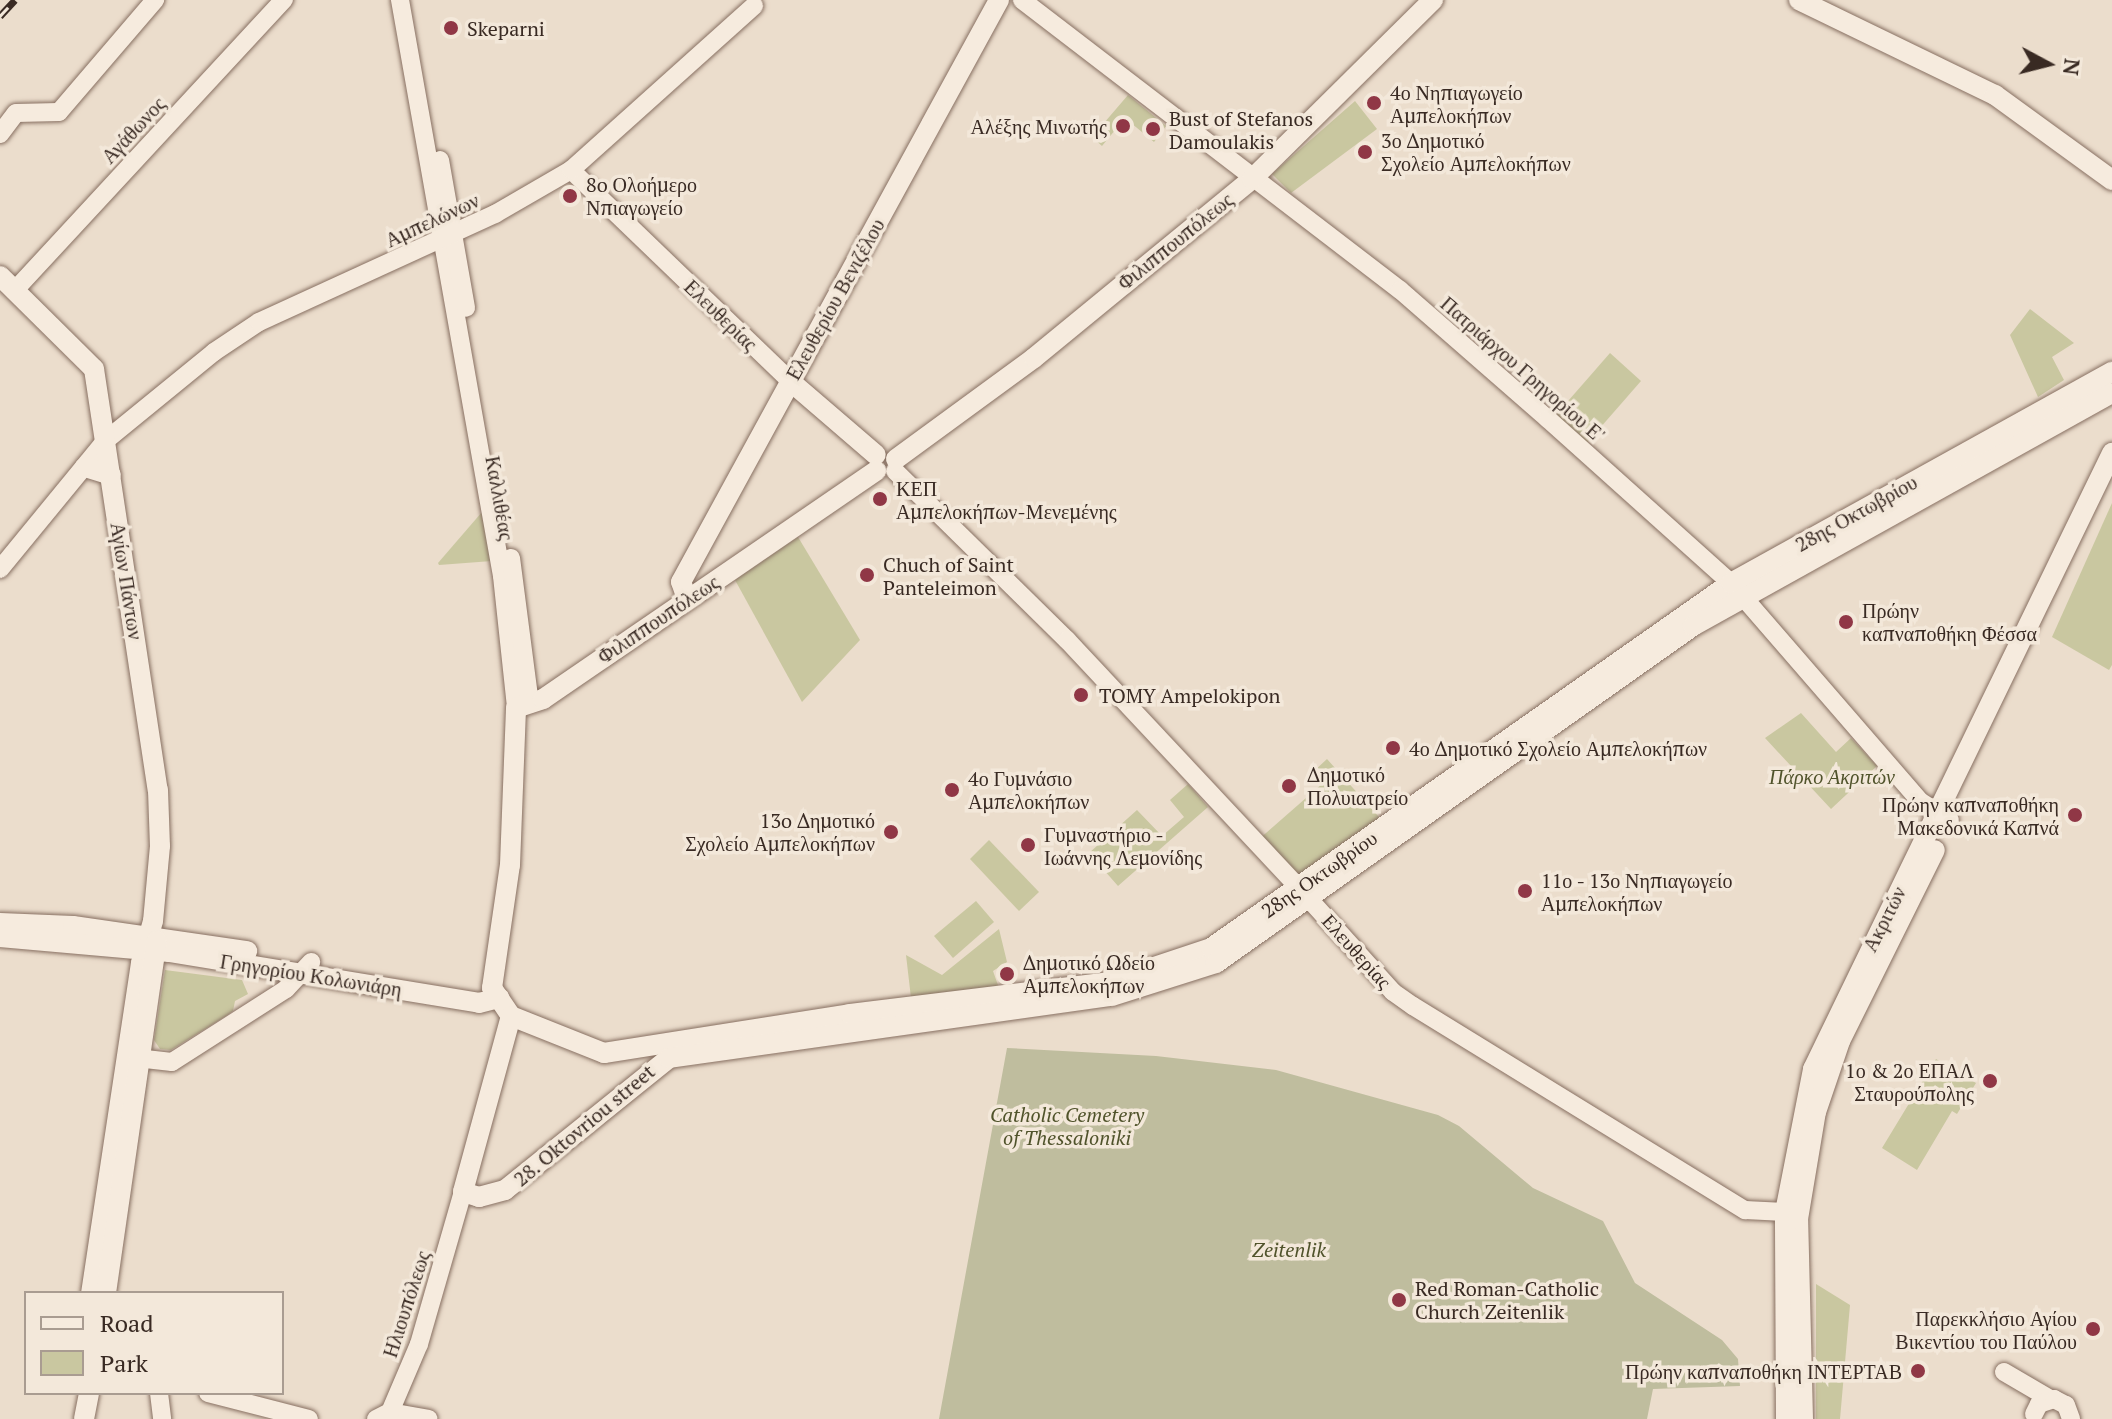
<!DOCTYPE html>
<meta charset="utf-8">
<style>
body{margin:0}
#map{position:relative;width:2112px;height:1419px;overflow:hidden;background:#ebddcc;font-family:"PT Serif",serif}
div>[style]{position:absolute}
.green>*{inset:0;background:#c9c7a0}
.cemetery>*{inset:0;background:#bfbd9e}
.roads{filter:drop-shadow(0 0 2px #876f61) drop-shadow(0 0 2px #876f61)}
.tertiary>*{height:18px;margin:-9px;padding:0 9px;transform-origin:9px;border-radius:9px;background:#f6ebde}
.secondary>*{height:20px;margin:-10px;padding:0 10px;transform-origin:10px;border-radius:10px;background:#f6ebde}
.rail>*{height:7px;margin-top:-3.5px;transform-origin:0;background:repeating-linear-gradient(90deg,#f3e8da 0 12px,#392a23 0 24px);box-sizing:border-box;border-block:2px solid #392a23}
.dots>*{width:22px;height:22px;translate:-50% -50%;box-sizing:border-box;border:4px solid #f3e8da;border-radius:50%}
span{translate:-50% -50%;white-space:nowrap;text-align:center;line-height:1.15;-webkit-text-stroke:7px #f3e8da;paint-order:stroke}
.poi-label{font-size:20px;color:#392a23}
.left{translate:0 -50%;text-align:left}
.right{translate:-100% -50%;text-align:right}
.street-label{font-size:20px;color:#392a23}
.park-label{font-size:20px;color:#50532b;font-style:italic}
.legend{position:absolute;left:24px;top:1291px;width:260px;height:104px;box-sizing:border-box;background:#f3e8da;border:2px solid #a99c91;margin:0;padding:10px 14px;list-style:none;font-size:24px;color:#392a23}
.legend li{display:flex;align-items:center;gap:16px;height:40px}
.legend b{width:40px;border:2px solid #a99c91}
.north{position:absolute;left:2008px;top:24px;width:80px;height:80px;-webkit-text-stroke:6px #f3e8da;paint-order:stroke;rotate:97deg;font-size:22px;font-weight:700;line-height:32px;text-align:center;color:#392a23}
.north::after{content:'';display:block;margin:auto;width:28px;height:36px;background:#392a23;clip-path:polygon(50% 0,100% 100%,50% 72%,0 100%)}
</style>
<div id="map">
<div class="green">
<div style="clip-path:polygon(1128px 95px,1166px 126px,1154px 142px,1125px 118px,1102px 146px,1092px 137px)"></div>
<div style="clip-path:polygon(1355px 101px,1377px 129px,1291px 193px,1272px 174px)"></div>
<div style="clip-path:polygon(2030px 309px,2074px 343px,2052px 357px,2064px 380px,2038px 397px,2010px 335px)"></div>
<div style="clip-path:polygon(1610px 353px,1641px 381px,1586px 444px,1555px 416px)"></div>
<div style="clip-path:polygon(2112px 503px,2112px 665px,2109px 670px,2052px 637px)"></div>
<div style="clip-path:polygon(482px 512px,492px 561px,439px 565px,438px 563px)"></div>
<div style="clip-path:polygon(798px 537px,860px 640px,802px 702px,735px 580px)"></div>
<div style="clip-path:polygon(1801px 713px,1836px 752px,1851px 738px,1877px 766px,1831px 809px,1765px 738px)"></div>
<div style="clip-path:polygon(1327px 759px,1387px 826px,1298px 885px,1258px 840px,1322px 784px,1313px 772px)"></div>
<div style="clip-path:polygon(1188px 784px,1208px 807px,1118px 886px,1089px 853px,1137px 810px,1162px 836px,1184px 817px,1170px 800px)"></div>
<div style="clip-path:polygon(989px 840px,1039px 892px,1019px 911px,970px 859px)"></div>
<div style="clip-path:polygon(976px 901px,994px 922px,953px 958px,934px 936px)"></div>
<div style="clip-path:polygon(999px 929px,1007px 962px,993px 971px,999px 988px,911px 998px,906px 955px,942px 975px)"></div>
<div style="clip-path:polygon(165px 970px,242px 980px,248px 994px,235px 1001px,233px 1011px,226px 1016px,171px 1050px,160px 1049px,154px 1040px)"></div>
<div style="clip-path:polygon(1936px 1059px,1976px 1083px,1957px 1114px,1952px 1111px,1917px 1170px,1882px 1148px)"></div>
<div style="clip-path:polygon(1816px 1284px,1850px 1305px,1840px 1419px,1816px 1419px)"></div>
</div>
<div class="cemetery">
<div style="clip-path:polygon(1007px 1048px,1156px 1056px,1276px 1070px,1438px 1115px,1459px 1126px,1533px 1188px,1603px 1221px,1635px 1283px,1722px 1340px,1738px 1359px,1740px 1386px,1653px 1389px,1647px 1419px,939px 1419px)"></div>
</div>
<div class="roads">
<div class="tertiary">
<div style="left:400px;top:0;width:585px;rotate:79.96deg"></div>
<div style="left:502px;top:576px;width:133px;rotate:83.9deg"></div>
<div style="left:1022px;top:0;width:476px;rotate:37.5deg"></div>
<div style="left:1400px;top:290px;width:196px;rotate:41.1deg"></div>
<div style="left:1548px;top:419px;width:246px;rotate:41.9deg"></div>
<div style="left:1731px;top:583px;width:290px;rotate:49.1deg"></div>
<div style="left:1921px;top:802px;width:34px;rotate:32deg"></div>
<div style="left:0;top:134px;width:26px;rotate:-53deg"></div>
<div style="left:16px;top:113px;width:43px;rotate:-1.3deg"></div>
<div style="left:59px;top:112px;width:148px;rotate:-49.4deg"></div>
<div style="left:440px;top:160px;width:150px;rotate:80deg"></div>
<div style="left:571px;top:170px;width:304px;rotate:43.9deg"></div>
<div style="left:15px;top:290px;width:396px;rotate:-47.2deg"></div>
<div style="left:895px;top:471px;width:241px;rotate:44.5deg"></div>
<div style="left:1067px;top:640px;width:340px;rotate:46.9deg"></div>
<div style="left:511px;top:558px;width:147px;rotate:82.6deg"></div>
<div style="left:0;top:569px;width:166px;rotate:-50.6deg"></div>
<div style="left:105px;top:441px;width:141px;rotate:-39.2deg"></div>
<div style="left:214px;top:352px;width:54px;rotate:-33.7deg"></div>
<div style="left:259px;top:322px;width:260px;rotate:-24.6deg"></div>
<div style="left:495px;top:214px;width:88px;rotate:-30.1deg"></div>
<div style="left:571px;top:170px;width:246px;rotate:-41.9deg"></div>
<div style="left:1309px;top:899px;width:125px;rotate:47.9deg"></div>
<div style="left:1393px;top:992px;width:24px;rotate:35deg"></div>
<div style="left:1413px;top:1006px;width:390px;rotate:31.6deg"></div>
<div style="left:1745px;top:1210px;width:40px;rotate:2.9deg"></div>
<div style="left:128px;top:1057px;width:44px;rotate:6.5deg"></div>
<div style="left:172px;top:1062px;width:135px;rotate:-32.6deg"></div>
<div style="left:286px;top:989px;width:37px;rotate:-47deg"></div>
<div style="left:2004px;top:1372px;width:53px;rotate:30.4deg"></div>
<div style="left:159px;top:1393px;width:26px;rotate:83deg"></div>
<div style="left:208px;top:1393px;width:104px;rotate:14.4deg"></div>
<div style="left:390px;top:1412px;width:39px;rotate:10deg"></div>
<div style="left:2034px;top:1414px;width:11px;rotate:-63deg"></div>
<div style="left:2039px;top:1404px;width:16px;rotate:-18deg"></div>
<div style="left:2054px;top:1399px;width:13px;rotate:27deg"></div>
<div style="left:2066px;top:1405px;width:15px;rotate:70deg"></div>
<div style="left:376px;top:1419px;width:16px;rotate:-27deg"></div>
<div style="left:390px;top:1412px;width:74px;rotate:-66.9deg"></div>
<div style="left:419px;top:1344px;width:158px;rotate:-73.9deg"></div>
</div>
<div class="secondary">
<div style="left:1799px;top:0;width:218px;rotate:25.9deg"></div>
<div style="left:1995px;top:95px;width:145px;rotate:36deg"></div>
<div style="left:0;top:276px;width:132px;rotate:44.7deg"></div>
<div style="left:94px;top:369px;width:426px;rotate:81.4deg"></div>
<div style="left:158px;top:790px;width:56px;rotate:88deg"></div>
<div style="left:160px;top:846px;width:75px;rotate:95.3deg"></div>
<div style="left:153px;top:921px;width:44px;rotate:105.9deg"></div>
<div style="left:141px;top:963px;width:334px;rotate:98.6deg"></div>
<div style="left:790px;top:381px;width:113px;rotate:40.7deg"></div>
<div style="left:896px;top:459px;width:171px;rotate:-36.2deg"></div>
<div style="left:1034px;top:358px;width:282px;rotate:-39.4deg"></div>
<div style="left:1252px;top:179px;width:255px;rotate:-44.7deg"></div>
<div style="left:85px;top:467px;width:27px;rotate:17deg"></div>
<div style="left:687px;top:599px;width:18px;rotate:-109deg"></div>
<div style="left:681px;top:582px;width:663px;rotate:-61.35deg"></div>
<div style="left:0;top:923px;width:73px;rotate:2.4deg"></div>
<div style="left:73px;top:926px;width:176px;rotate:8.2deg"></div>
<div style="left:0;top:937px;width:170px;rotate:5.1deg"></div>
<div style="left:169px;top:952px;width:314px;rotate:9.3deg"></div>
<div style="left:479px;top:1003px;width:21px;rotate:-14deg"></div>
<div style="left:492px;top:988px;width:34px;rotate:56deg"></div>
<div style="left:511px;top:1016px;width:100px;rotate:21.7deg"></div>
<div style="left:604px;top:1053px;width:249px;rotate:-9deg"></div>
<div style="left:850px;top:1014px;width:261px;rotate:-7deg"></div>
<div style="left:1109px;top:982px;width:108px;rotate:-18.4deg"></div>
<div style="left:1211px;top:948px;width:635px;rotate:-35.07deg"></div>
<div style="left:1731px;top:583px;width:436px;rotate:-29deg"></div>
<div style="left:492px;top:988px;width:124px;rotate:-81.7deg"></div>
<div style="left:510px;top:865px;width:157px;rotate:-87.8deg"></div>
<div style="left:516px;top:708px;width:28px;rotate:-18deg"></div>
<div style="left:543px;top:699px;width:404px;rotate:-34.4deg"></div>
<div style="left:511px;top:1016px;width:182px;rotate:105.3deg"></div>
<div style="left:463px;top:1192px;width:17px;rotate:17deg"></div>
<div style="left:479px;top:1197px;width:27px;rotate:-15deg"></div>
<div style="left:505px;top:1190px;width:211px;rotate:-38.8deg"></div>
<div style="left:669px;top:1058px;width:447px;rotate:-8deg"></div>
<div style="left:1112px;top:996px;width:109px;rotate:-17.6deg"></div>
<div style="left:1216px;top:963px;width:584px;rotate:-35.24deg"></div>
<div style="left:1693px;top:626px;width:479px;rotate:-29.1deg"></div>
<div style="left:106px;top:1293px;width:356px;rotate:-81.8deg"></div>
<div style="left:84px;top:1419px;width:26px;rotate:-79deg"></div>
<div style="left:1786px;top:1419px;width:207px;rotate:-90.3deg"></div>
<div style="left:1785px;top:1212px;width:146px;rotate:-78.9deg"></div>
<div style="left:1813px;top:1069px;width:685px;rotate:-64.11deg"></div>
<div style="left:1803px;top:1419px;width:200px;rotate:-91.4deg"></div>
<div style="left:1798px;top:1219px;width:109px;rotate:-80.5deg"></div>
<div style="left:1816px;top:1112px;width:75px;rotate:-71.3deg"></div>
<div style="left:1840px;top:1041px;width:213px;rotate:-63.6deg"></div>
</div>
</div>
<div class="rail">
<div style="left:0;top:16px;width:22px;rotate:-47deg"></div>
</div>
<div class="dots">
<div style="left:451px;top:28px;background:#903746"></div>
<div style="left:1374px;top:103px;background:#903746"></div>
<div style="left:1123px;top:126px;background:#903746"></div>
<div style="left:1153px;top:129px;background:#903746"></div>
<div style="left:1365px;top:152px;background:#903746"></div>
<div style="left:570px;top:196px;background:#903746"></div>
<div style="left:880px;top:499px;background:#903746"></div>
<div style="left:867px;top:575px;background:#903746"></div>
<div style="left:1846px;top:622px;background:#903746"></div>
<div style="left:1081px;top:695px;background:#903746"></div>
<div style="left:1393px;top:748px;background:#903746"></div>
<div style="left:1289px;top:786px;background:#903746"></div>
<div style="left:952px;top:790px;background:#903746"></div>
<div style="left:2075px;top:815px;background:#903746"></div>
<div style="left:891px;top:832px;background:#903746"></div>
<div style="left:1028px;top:845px;background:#903746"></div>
<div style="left:1525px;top:891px;background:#903746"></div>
<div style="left:1007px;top:974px;background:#903746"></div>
<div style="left:1990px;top:1081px;background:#903746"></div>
<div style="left:1399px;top:1300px;background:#903746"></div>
<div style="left:2093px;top:1329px;background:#903746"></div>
<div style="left:1918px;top:1371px;background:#903746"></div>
</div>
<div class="poi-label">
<span class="left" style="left:467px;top:28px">Skeparni</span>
<span class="left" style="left:1390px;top:104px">4ο Νηπιαγωγείο<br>Αμπελοκήπων</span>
<span class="left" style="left:1169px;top:130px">Bust of Stefanos<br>Damoulakis</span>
<span class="right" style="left:1107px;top:126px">Αλέξης Μινωτής</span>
<span class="left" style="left:1381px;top:152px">3ο Δημοτικό<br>Σχολείο Αμπελοκήπων</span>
<span class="left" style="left:586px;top:196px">8o Ολοήμερο<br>Νπιαγωγείο</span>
<span class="left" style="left:896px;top:500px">ΚΕΠ<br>Αμπελοκήπων-Μενεμένης</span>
<span class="left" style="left:883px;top:576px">Chuch of Saint<br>Panteleimon</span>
<span class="left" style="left:1862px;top:622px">Πρώην<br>καπναποθήκη Φέσσα</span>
<span class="left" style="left:1099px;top:695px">TOMY Ampelokipon</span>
<span class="left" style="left:1409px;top:748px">4ο Δημοτικό Σχολείο Αμπελοκήπων</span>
<span class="left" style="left:1307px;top:786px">Δημοτικό<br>Πολυιατρείο</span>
<span class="left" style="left:968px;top:790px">4ο Γυμνάσιο<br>Αμπελοκήπων</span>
<span class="right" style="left:2059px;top:816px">Πρώην καπναποθήκη<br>Μακεδονικά Καπνά</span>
<span class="right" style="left:875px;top:832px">13o Δημοτικό<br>Σχολείο Αμπελοκήπων</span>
<span class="left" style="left:1044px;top:846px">Γυμναστήριο -<br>Ιωάννης Λεμονίδης</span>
<span class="left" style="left:1541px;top:892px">11ο - 13ο Νηπιαγωγείο<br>Αμπελοκήπων</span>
<span class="left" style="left:1023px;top:974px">Δημοτικό Ωδείο<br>Αμπελοκήπων</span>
<span class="right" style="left:1974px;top:1082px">1ο &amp; 2ο ΕΠΑΛ<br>Σταυρούπολης</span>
<span class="left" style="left:1415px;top:1300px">Red Roman-Catholic<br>Church Zeitenlik</span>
<span class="right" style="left:2077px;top:1330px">Παρεκκλήσιο Αγίου<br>Βικεντίου του Παύλου</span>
<span class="right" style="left:1902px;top:1371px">Πρώην καπναποθήκη ΙΝΤΕΡΤΑΒ</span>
</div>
<div class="street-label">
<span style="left:133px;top:130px;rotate:-47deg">Αγάθωνος</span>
<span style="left:432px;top:220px;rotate:-25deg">Αμπελώνων</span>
<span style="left:1175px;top:241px;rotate:-39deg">Φιλιππουπόλεως</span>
<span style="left:835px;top:299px;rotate:-61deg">Ελευθερίου Βενιζέλου</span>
<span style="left:721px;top:315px;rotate:44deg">Ελευθερίας</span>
<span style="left:1523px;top:369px;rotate:41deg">Πατριάρχου Γρηγορίου Ε'</span>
<span style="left:500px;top:498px;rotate:80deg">Καλλιθέας</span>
<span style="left:1856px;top:513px;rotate:-29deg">28ης Οκτωβρίου</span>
<span style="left:127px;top:581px;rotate:81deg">Αγίων Πάντων</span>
<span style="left:658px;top:619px;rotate:-34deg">Φιλιππουπόλεως</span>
<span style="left:1319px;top:874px;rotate:-35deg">28ης Οκτωβρίου</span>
<span style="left:1884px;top:919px;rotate:-63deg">Ακριτών</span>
<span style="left:1357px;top:951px;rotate:48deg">Ελευθερίας</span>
<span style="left:311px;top:975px;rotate:9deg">Γρηγορίου Κολωνιάρη</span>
<span style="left:584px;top:1125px;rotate:-40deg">28. Oktovriou street</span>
<span style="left:406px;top:1304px;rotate:-72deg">Ηλιουπόλεως</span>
</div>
<div class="park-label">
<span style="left:1832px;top:776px">Πάρκο Ακριτών</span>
<span style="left:1067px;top:1126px">Catholic Cemetery<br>of Thessaloniki</span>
<span style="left:1289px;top:1249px">Zeitenlik</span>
</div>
<ul class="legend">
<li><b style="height:10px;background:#f6ebde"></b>Road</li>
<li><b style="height:22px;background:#c9c7a0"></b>Park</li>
</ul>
<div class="north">N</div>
</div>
